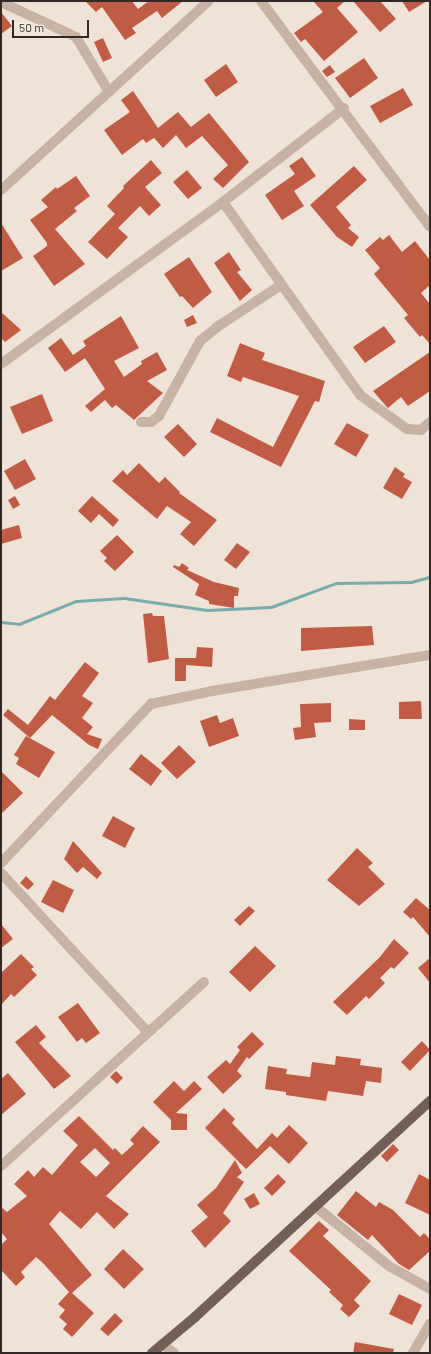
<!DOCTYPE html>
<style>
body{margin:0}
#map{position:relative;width:431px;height:1354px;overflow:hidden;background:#efe3d8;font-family:Barlow,sans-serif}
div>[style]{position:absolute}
.stream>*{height:3px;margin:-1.5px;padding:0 1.5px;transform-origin:1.5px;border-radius:1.5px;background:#78abab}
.building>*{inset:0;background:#c15c44}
.minor>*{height:10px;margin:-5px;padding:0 5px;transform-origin:5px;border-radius:5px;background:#c7b2a4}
.major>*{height:10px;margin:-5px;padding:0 5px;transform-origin:5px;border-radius:5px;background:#745f57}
span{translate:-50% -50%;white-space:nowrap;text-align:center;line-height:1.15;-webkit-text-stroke:4px #f8ede3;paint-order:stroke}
.frame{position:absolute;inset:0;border:2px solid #322926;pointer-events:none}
.scale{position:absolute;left:12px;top:20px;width:77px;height:18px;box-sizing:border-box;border:2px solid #322926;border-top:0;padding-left:5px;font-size:12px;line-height:14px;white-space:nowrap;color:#322926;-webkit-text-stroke:3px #f8ede3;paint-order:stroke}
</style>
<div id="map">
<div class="stream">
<div style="left:1px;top:622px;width:18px;rotate:6deg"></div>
<div style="left:19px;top:624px;width:61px;rotate:-22deg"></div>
<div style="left:76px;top:601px;width:48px;rotate:-3.6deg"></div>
<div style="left:124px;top:598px;width:84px;rotate:8.2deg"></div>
<div style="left:207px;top:610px;width:64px;rotate:-2.7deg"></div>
<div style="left:271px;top:607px;width:69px;rotate:-20.3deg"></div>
<div style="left:336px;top:583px;width:75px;rotate:-0.8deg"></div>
<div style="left:411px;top:582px;width:20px;rotate:-15deg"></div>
</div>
<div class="building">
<div style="clip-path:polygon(85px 1px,132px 1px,138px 9px,149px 1px,183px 1px,162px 18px,157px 11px,132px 28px,136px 33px,125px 40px,102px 7px,96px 12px)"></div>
<div style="clip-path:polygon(313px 1px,345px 1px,337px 8px,358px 32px,324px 61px,305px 39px,301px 42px,294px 33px,323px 12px)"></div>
<div style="clip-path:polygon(353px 1px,380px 1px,396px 19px,380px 32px)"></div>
<div style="clip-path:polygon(402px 1px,427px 1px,409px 12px)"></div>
<div style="clip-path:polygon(1px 12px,12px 26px,1px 34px)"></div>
<div style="clip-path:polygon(103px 38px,112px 58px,103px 62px,94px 42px)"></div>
<div style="clip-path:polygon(364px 58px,378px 78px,350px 98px,335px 78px)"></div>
<div style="clip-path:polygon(226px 64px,238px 82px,216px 97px,204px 80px)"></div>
<div style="clip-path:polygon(330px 65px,335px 72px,327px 77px,322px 71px)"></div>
<div style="clip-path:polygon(403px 88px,413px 105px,380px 123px,370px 106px)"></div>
<div style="clip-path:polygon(133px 91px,158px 128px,178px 112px,191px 127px,209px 113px,249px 162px,223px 188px,213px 179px,228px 165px,202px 136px,186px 148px,176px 135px,163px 148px,154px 138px,146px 143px,143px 139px,122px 155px,104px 130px,130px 112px,121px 100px)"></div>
<div style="clip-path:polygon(302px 157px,316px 176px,294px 191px,304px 206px,282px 220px,265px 195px,295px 174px,289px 166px)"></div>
<div style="clip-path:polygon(151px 160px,162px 173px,145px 187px,161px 205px,149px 216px,140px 206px,118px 228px,128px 237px,107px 259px,88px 242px,115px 214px,107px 206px,124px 188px,123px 186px)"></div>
<div style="clip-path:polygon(354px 166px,367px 180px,336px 207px,351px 225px,348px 228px,359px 237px,352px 247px,337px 237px,310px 205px)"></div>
<div style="clip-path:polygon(187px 170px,202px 188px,188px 199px,173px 182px)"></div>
<div style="clip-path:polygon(76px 176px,90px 196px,74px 208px,77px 211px,55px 229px,85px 264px,54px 286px,33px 256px,47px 246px,47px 243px,30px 220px,48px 207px,41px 200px,56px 187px,57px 189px)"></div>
<div style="clip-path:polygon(1px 223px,23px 258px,1px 271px)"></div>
<div style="clip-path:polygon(389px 235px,402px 252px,415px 241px,430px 260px,430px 285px,421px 293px,430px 304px,430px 344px,422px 335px,420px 337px,404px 318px,408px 315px,374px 274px,380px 268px,365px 250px,380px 237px,383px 240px)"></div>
<div style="clip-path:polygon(229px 252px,241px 270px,237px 272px,252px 290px,240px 301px,214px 263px)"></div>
<div style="clip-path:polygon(189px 257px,212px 292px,193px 308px,182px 296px,180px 297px,164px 274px)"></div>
<div style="clip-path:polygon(1px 312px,21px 330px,5px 342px,1px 338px)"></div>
<div style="clip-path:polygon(193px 315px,197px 323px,187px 327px,184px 320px)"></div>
<div style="clip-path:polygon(121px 316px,139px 348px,114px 361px,124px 377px,142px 364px,141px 361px,157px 352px,167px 370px,147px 381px,163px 393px,134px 420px,116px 405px,112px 408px,105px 400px,91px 412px,85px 406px,105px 389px,85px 358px,65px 372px,48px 348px,61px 338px,73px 355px,86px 346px,83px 341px)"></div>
<div style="clip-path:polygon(384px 326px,396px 342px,365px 363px,353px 347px)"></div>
<div style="clip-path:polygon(240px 343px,265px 353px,262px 360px,325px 381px,319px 402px,315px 401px,281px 467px,210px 432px,217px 418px,273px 447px,299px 396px,243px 377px,241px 382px,227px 376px)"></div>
<div style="clip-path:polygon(430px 352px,430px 391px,408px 406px,401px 397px,388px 408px,386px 406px,373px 391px)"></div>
<div style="clip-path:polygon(42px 394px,53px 421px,22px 434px,10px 407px)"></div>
<div style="clip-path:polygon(347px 423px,369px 435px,356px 457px,334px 444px)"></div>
<div style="clip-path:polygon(178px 424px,197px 444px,184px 457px,164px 437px)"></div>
<div style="clip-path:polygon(25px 459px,36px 479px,15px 490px,4px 471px)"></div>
<div style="clip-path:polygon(139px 463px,159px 483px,165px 477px,180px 492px,179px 493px,217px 520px,194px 546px,180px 534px,191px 522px,167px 506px,157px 519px,112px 481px,123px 470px,127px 475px)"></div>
<div style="clip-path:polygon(395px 467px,405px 474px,403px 477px,412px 482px,402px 499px,383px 488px)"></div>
<div style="clip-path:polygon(15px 496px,20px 505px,13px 509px,8px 500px)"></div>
<div style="clip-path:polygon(92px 496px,119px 520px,113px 527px,99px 514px,91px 523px,78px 511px)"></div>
<div style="clip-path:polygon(19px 525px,22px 538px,1px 544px,1px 530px)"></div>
<div style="clip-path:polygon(117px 535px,134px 552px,115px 571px,104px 561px,107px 558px,100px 551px)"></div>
<div style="clip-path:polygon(237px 543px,250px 552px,236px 569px,224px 560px)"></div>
<div style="clip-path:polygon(182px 563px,189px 568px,187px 570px,214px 582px,239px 588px,238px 596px,234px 596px,234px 608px,209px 604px,209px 601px,195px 595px,199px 584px,173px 567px,174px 565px,179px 567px)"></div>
<div style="clip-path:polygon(152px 613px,153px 616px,164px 616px,169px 659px,148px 663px,143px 614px)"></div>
<div style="clip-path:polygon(372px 626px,374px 645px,301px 651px,301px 628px)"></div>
<div style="clip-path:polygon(197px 647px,213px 648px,212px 667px,186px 665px,186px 681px,175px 681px,175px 658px,196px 658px)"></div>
<div style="clip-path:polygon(85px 662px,99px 673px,82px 696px,93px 703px,82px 718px,93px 727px,87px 734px,102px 739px,98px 749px,89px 745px,52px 715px,30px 738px,3px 715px,8px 709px,28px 725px,50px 696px,55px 700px)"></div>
<div style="clip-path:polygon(421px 701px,422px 719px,399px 719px,399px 702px)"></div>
<div style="clip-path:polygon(331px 703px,331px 722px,314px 723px,316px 737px,295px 740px,293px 728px,301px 727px,300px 704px)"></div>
<div style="clip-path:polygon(217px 715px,220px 723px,233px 718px,239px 736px,209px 747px,200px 721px)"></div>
<div style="clip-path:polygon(349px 719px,365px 720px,365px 730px,349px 730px)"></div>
<div style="clip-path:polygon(26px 736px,55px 752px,39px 778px,16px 764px,19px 758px,14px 755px)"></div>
<div style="clip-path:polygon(179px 745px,196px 762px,177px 779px,161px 763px)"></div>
<div style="clip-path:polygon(141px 754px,162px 771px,151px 786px,129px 769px)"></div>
<div style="clip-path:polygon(1px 771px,23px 793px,1px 814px)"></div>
<div style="clip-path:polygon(113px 816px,135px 828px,125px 848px,102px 836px)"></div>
<div style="clip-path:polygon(73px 841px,102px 873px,97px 879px,83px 867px,77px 873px,64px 859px)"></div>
<div style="clip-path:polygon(357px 848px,373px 863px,368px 867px,385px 884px,359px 906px,327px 880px)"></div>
<div style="clip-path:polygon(26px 876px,34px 884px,28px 890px,20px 883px)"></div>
<div style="clip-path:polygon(53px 880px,74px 890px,63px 913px,41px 902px)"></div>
<div style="clip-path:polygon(416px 898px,430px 910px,430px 937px,413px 917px,411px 919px,403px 912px)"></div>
<div style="clip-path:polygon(249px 906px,255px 911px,240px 926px,234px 920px)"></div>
<div style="clip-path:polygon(1px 924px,13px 939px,1px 948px)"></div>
<div style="clip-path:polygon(394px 939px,409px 953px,394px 969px,391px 967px,380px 978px,385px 983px,369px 999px,366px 996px,347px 1015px,333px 1002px,380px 957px)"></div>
<div style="clip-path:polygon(255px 946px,276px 966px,250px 992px,229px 972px)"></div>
<div style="clip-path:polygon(21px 954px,34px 967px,31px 969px,37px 975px,14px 997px,11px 994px,1px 1005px,1px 973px)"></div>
<div style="clip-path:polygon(430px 958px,430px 983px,418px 968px)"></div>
<div style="clip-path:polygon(78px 1003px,100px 1033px,86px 1043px,82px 1038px,77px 1042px,58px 1017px)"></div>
<div style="clip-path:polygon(36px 1025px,46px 1037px,39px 1043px,71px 1076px,54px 1089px,15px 1042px)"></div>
<div style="clip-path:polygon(252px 1032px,264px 1044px,249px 1059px,247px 1057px,237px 1071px,242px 1076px,223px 1094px,207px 1077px,226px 1060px,230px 1064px,240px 1050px,237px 1047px)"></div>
<div style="clip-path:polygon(422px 1041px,430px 1050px,410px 1071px,401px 1062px)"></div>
<div style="clip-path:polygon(336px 1056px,361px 1059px,360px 1065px,382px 1068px,381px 1083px,366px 1081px,363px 1096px,328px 1091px,326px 1101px,286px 1095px,286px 1092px,265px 1089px,268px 1066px,287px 1069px,286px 1074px,310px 1077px,312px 1062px,335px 1065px)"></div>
<div style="clip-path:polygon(116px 1071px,123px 1078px,117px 1084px,110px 1077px)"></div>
<div style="clip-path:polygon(8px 1073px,26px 1094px,1px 1115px,1px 1079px)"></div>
<div style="clip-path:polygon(174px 1081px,184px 1091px,194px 1081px,202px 1089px,176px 1113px,187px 1114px,187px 1130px,171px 1130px,171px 1120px,153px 1102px)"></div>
<div style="clip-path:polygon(224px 1108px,235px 1119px,232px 1123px,257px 1149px,272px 1133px,277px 1138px,289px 1125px,308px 1143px,289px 1164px,270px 1146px,246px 1169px,205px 1128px)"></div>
<div style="clip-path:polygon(evenodd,79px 1116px,113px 1150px,115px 1148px,122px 1155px,134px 1144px,130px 1140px,143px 1126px,160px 1142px,106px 1196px,129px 1214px,114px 1229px,97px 1212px,81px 1229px,60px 1211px,49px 1224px,92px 1275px,72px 1293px,94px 1313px,72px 1337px,63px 1329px,67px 1324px,59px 1317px,65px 1310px,58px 1304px,69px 1292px,43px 1263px,36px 1257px,21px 1272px,25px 1277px,16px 1286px,1px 1270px,1px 1245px,7px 1239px,1px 1232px,1px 1207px,7px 1212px,27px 1196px,14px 1184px,28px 1170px,34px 1177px,43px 1167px,52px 1175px,78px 1145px,63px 1131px,79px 1116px,95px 1148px,110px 1163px,96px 1177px,80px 1162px,95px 1148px)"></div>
<div style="clip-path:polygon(393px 1144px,399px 1150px,387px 1162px,381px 1156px)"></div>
<div style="clip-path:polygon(235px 1160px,242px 1173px,237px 1177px,244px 1182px,223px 1213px,231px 1221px,205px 1248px,191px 1231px,208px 1217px,197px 1205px,216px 1188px)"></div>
<div style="clip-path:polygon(278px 1174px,286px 1182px,272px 1196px,264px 1188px)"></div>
<div style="clip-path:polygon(419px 1174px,430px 1180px,430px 1215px,405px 1203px)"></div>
<div style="clip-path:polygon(356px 1191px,376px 1207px,379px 1202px,393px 1210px,420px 1237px,424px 1233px,430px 1239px,430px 1251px,409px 1270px,399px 1264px,372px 1235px,368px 1240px,337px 1215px)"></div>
<div style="clip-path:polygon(254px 1193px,260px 1204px,250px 1209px,244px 1199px)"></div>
<div style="clip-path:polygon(319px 1221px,329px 1230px,323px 1236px,371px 1281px,354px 1300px,360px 1306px,349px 1317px,340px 1309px,343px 1305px,329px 1292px,331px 1290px,289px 1251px)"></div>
<div style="clip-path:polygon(123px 1249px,144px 1269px,124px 1289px,104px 1269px)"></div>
<div style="clip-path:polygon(399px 1294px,422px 1305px,412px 1325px,389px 1314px)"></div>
<div style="clip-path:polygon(115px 1313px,123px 1321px,108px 1336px,100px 1329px)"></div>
<div style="clip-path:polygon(355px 1342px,394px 1349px,393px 1353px,353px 1353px)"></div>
</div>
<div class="minor">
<div style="left:261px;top:1px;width:282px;rotate:53.2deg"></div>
<div style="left:1px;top:2px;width:83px;rotate:25deg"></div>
<div style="left:76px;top:37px;width:64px;rotate:59deg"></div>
<div style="left:1px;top:190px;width:281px;rotate:-42.3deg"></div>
<div style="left:223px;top:202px;width:237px;rotate:54.6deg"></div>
<div style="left:360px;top:395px;width:58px;rotate:35.9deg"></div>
<div style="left:407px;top:429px;width:14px;rotate:4deg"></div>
<div style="left:421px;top:430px;width:12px;rotate:-42deg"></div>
<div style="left:1px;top:364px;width:275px;rotate:-36.1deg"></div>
<div style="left:223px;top:202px;width:153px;rotate:-37.8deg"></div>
<div style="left:141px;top:422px;width:10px"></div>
<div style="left:151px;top:422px;width:10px;rotate:-37deg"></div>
<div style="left:159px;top:416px;width:85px;rotate:-61.3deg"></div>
<div style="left:200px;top:341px;width:22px;rotate:-39deg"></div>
<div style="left:217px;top:327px;width:77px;rotate:-33.3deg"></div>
<div style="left:1px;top:863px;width:219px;rotate:-46.7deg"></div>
<div style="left:151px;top:704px;width:62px;rotate:-12deg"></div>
<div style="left:212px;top:691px;width:221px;rotate:-9.4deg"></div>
<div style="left:1px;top:873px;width:215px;rotate:47.3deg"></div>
<div style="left:1px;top:1166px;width:274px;rotate:-42.2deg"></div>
<div style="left:316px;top:1207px;width:94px;rotate:38.9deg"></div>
<div style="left:389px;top:1266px;width:47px;rotate:29.3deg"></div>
<div style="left:162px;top:1344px;width:15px;rotate:37deg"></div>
<div style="left:413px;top:1353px;width:34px;rotate:-60deg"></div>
</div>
<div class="major">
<div style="left:152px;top:1353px;width:56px;rotate:-39.9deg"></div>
<div style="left:195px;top:1317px;width:319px;rotate:-42.6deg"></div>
</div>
<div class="frame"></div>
<div class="scale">50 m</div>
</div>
